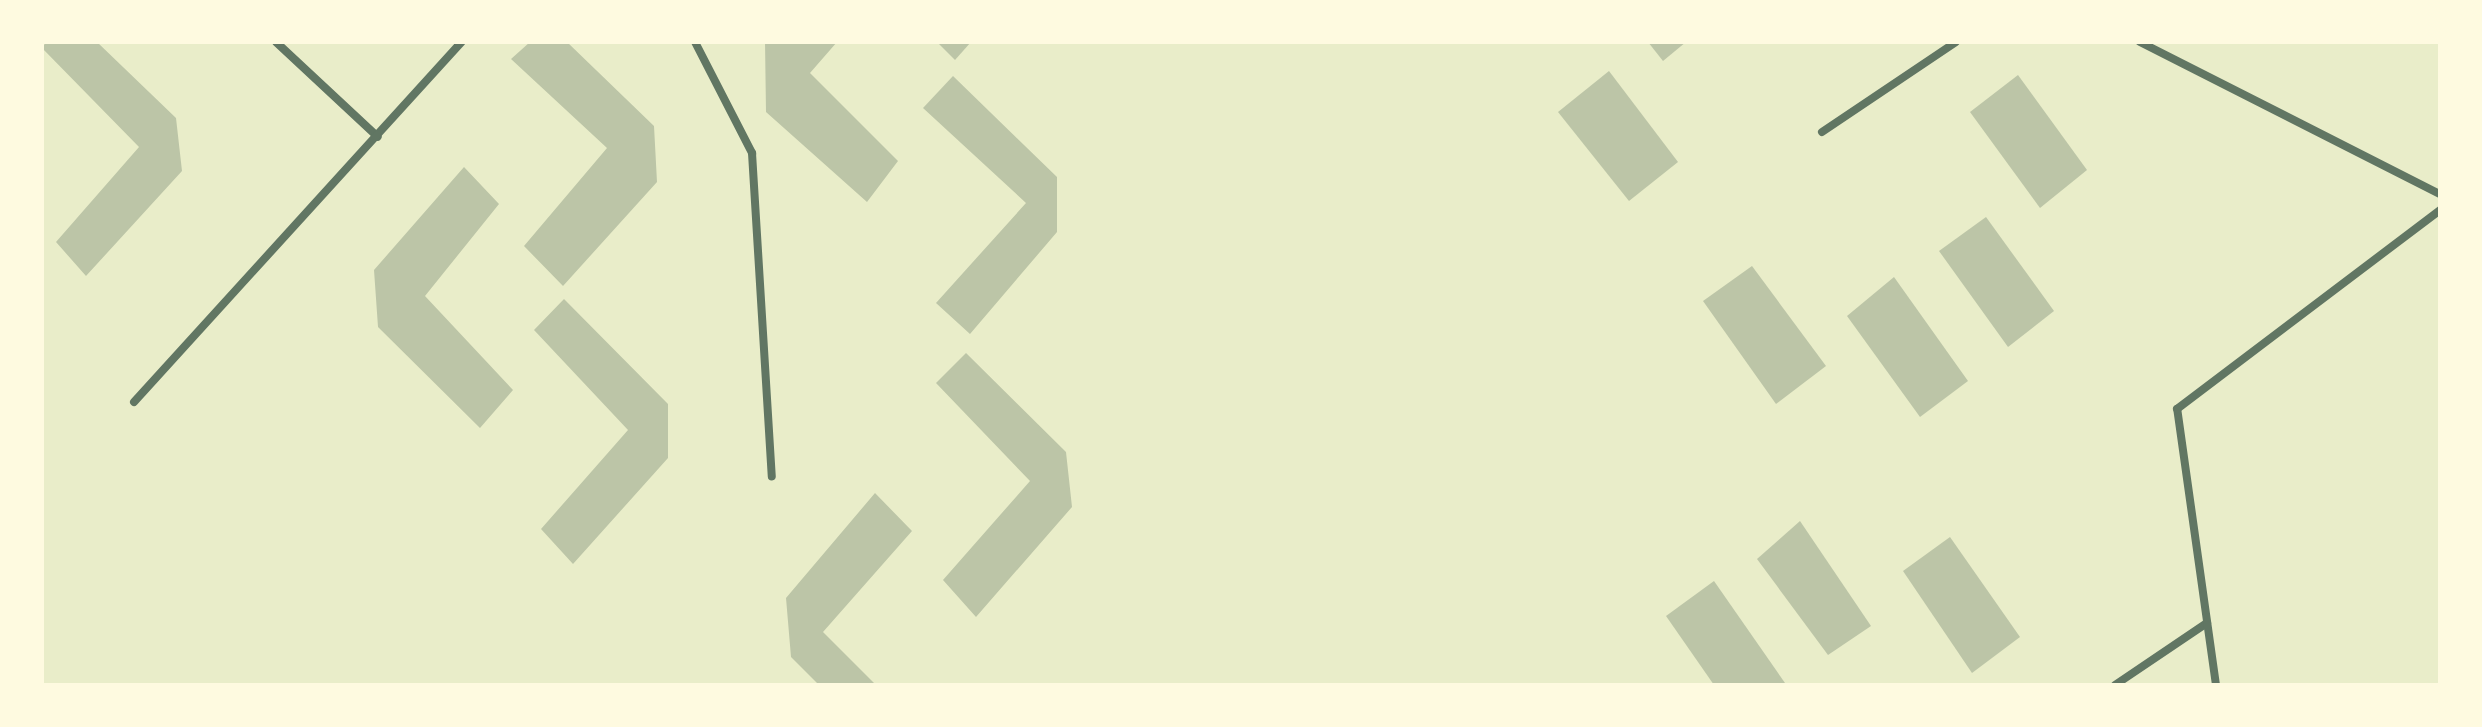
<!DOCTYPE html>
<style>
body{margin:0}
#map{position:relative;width:2482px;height:727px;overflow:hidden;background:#e9edc9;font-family:"Exo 2",sans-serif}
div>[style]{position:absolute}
.building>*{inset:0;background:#bcc5a7}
.minor>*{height:8px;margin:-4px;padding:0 4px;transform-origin:4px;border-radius:4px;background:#617663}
span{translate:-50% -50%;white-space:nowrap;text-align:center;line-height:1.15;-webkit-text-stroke:8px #fefae0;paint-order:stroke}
.frame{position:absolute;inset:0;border:44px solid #fefae0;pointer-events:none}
</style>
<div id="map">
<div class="building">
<div style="clip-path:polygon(46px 42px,97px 42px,176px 118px,182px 171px,86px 276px,56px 242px,139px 147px,42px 48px)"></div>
<div style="clip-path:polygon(530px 42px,567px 42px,654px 126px,657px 182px,563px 286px,524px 246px,607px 148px,511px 59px)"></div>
<div style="clip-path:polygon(765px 42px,837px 42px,810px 73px,898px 161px,867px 202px,766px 112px)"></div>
<div style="clip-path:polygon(937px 42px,971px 42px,955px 60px)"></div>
<div style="clip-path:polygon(1648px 42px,1686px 42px,1663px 61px)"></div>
<div style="clip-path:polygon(1609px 71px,1678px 162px,1629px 201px,1558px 112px)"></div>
<div style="clip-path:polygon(2018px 75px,2087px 170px,2040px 208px,1970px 112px)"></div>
<div style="clip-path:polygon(953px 76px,1057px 177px,1057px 232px,970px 334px,936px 303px,1026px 203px,923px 108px)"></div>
<div style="clip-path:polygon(464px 167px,499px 204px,425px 296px,513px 390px,480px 428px,378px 327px,374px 270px)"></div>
<div style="clip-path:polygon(1986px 217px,2054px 311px,2008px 347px,1939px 251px)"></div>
<div style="clip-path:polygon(1752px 266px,1826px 366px,1776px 404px,1703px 301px)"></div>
<div style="clip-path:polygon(1894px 277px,1968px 381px,1920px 417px,1847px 316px)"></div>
<div style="clip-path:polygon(564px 299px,668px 404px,668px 458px,573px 564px,541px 529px,628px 430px,534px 330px)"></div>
<div style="clip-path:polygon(966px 353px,1066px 452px,1072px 507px,976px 617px,943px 580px,1030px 481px,936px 383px)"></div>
<div style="clip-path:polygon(875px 493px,912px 531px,823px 632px,876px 685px,819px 685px,791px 657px,786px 598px)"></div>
<div style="clip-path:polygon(1800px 521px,1871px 626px,1828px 655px,1757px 559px)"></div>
<div style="clip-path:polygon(1950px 537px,2020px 637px,1972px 673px,1903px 571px)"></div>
<div style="clip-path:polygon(1714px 581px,1785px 683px,1783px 685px,1714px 685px,1666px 616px)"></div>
</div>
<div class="minor">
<div style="left:276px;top:42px;width:139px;rotate:43deg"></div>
<div style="left:695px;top:42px;width:125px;rotate:62.8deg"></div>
<div style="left:752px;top:153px;width:324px;rotate:86.5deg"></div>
<div style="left:2140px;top:42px;width:336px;rotate:26.9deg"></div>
<div style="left:1822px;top:132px;width:161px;rotate:-33.9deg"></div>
<div style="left:134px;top:402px;width:487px;rotate:-47.7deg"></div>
<div style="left:2115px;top:685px;width:111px;rotate:-34deg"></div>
<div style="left:2216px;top:685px;width:279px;rotate:-98deg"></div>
<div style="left:2177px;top:409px;width:330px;rotate:-37.1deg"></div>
</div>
<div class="frame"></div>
</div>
